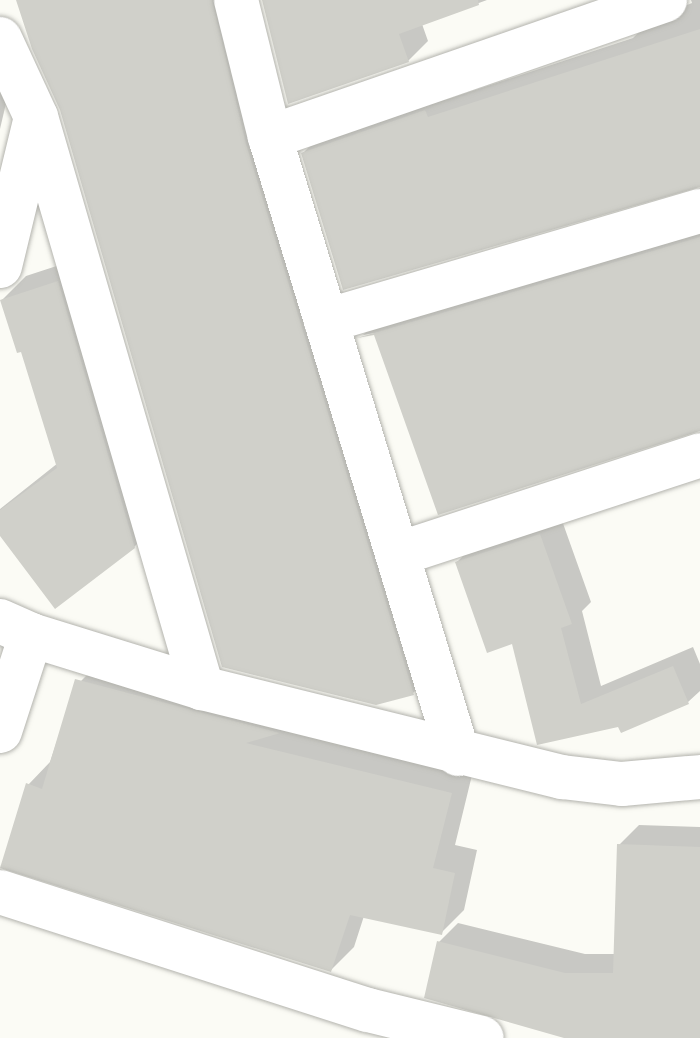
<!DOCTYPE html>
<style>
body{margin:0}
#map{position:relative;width:700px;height:1038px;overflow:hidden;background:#fbfbf5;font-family:Ubuntu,sans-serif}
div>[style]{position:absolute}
.shadow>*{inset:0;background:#0003}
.building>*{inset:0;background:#d0d0ca}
.roads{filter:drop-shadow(0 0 2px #b3b3ad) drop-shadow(0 0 2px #b3b3ad)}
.minor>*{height:44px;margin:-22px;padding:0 22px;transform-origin:22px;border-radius:22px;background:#fff}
span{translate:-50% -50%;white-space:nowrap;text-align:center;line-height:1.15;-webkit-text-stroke:6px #fffffe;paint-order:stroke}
</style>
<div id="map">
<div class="shadow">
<div style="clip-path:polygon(17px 0,235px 0,433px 673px,413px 693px,62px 109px)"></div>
<div style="clip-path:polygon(264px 0,487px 0,422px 24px,428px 41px,408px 61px)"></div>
<div style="clip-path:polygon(691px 0,700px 0,700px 185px,303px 153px,323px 133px,448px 99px,633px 38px,652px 19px,692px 3px)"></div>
<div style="clip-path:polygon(0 37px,14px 69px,0 129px)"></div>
<div style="clip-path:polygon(700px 224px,700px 430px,439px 512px,375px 333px,363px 335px,380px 318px)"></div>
<div style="clip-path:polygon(81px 258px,158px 523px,134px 547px,0 533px,0 509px,58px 463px,22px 349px,2px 300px,26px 276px)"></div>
<div style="clip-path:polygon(560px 515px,591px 602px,582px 611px,601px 686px,693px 647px,700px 664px,700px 691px,688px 702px,620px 724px,539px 743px,513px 642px,457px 562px,477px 542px)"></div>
<div style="clip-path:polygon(98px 664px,473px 771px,455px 845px,477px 850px,464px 910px,441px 933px,364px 916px,354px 947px,331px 970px,28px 785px,50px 762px,75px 687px)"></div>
<div style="clip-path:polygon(639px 825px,700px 827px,700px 1038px,574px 1038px,439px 942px,458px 923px,585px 954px,615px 954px,619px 845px)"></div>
</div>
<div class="building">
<div style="clip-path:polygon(16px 0,212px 0,246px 144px,414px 695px,376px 705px,222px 667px,60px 110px,32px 49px)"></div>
<div style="clip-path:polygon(262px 0,478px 0,479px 5px,399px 34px,409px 62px,288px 104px)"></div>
<div style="clip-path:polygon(700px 29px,700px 187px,343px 290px,301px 153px,425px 110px,428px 117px)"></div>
<div style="clip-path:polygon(700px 237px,700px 431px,438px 515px,374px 335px,357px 338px)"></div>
<div style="clip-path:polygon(58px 281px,135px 548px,55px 609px,0 536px,0 510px,57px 468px,21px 352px,17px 353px,0 300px)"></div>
<div style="clip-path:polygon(540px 534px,572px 624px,561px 628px,581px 704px,673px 666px,689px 704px,621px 733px,618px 727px,537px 745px,512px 644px,487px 653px,455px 562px)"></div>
<div style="clip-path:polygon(75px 679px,280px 733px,246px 743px,452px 793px,433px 868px,455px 873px,442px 935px,350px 915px,331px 972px,0 868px,26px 783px,42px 789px)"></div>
<div style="clip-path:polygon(617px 844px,700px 847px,700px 1038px,564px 1038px,424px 998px,437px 941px,565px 973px,613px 973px)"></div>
</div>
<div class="roads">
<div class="minor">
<div style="left:236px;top:0;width:141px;rotate:76.1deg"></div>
<div style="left:270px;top:137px;width:645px;rotate:73.05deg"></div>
<div style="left:0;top:39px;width:86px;rotate:65.2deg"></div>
<div style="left:36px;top:117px;width:595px;rotate:73.79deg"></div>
<div style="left:270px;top:137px;width:418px;rotate:-19.1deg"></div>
<div style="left:0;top:266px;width:149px;rotate:-76.4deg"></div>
<div style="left:326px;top:321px;width:390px;rotate:-16.4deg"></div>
<div style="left:398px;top:554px;width:318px;rotate:-18.1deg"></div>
<div style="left:0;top:621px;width:34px;rotate:24deg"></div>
<div style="left:31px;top:635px;width:179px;rotate:17.2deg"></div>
<div style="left:202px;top:688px;width:371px;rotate:13.9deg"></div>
<div style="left:562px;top:777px;width:60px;rotate:6.7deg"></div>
<div style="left:622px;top:784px;width:78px;rotate:-5.1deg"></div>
<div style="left:0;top:731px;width:101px;rotate:-72.1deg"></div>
<div style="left:0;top:892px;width:386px;rotate:17.8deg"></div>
<div style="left:368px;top:1010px;width:117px;rotate:13.8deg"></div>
</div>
</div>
</div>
